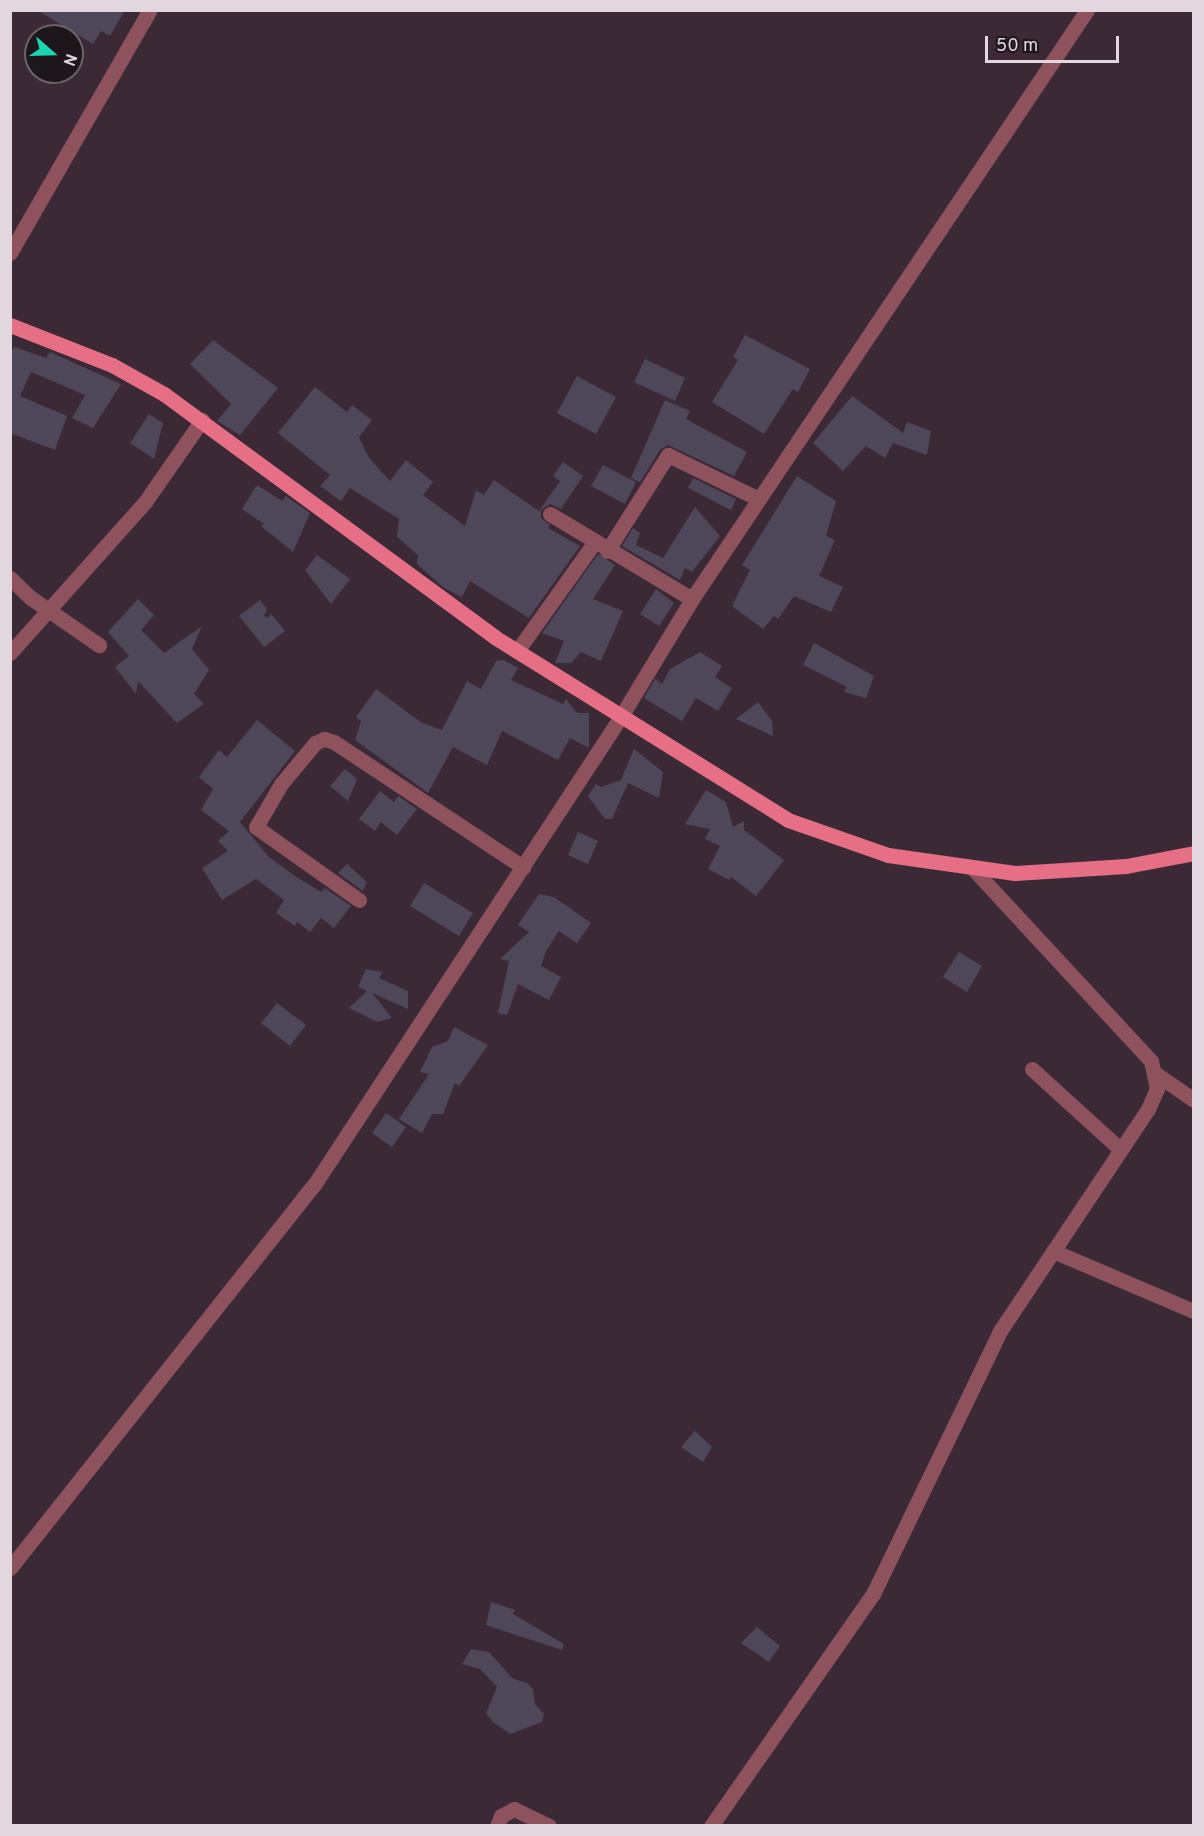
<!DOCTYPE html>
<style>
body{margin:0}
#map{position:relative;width:1204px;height:1836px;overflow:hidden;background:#3b2a36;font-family:Overpass,sans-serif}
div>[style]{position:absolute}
.building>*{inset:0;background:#4e4659}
.minor>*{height:15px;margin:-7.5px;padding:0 7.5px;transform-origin:7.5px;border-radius:7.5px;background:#8d525c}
.tertiary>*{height:15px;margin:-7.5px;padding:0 7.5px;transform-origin:7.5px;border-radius:7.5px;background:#8d525c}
.primary>*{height:15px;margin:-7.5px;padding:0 7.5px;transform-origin:7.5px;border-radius:7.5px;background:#e66e85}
span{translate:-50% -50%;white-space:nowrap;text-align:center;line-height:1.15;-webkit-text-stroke:6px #1d161b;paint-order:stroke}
.frame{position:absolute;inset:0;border:12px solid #e2d7df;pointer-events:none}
.north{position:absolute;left:24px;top:24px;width:60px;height:60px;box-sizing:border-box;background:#1d161b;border:2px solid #6c6369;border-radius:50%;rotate:110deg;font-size:16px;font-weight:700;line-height:24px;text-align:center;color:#e2d7df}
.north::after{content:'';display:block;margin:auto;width:21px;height:27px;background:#19d5b2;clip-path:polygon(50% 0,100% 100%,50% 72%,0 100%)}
.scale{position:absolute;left:985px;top:36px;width:134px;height:27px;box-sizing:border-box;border:3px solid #e2d7df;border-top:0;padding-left:8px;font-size:18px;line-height:21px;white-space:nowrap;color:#e2d7df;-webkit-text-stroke:4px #1d161b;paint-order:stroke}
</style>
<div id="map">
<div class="building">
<div style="clip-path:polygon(37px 10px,125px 10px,110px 36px,101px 31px,93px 44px)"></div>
<div style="clip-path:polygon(745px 335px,810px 369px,798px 392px,793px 389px,764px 434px,712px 402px,738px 360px,733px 357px)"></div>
<div style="clip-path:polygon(213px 340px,278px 388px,240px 435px,217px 421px,231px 404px,190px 364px)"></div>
<div style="clip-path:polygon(14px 347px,46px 358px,50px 352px,121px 384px,93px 428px,72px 418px,85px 395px,31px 372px,20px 396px,67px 416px,55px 450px,10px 433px,10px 354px)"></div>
<div style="clip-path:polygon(645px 359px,685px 378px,675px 401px,634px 382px)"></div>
<div style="clip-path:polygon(577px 376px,616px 397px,596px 434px,557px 413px)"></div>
<div style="clip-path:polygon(315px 387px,347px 412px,352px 405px,372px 420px,359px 437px,369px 458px,390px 481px,406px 460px,433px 482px,423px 495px,465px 526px,476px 490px,484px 495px,494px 480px,539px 511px,560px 481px,553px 476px,563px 462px,583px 476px,561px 509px,550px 504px,541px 510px,541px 518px,550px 525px,548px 528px,580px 546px,529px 618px,470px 581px,462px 597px,444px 588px,417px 564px,418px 555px,397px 537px,399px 519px,350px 488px,341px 501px,320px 486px,330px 475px,278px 433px)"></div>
<div style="clip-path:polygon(852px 396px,903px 433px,907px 422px,931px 431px,927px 455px,893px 443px,885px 458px,866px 446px,843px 471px,813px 443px)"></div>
<div style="clip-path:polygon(665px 400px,690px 411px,686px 419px,747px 452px,734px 476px,668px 445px,660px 450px,640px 482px,631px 478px)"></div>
<div style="clip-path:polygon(149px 414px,163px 423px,154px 459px,130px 443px)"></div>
<div style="clip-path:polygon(603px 465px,636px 482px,625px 504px,591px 486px)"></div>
<div style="clip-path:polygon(797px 476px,836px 501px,826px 536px,835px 540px,819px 576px,843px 587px,831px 612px,794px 596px,778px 619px,774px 616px,763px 629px,732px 606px,750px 570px,742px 565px)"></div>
<div style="clip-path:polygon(693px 478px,736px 499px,731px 510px,688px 488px)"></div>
<div style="clip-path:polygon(257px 485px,282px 501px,286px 496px,310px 513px,293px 552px,261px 526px,264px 524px,242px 509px)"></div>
<div style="clip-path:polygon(695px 507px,720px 536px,692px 572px,685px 568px,680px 580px,622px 546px,633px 528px,640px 533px,636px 545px,663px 558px)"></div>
<div style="clip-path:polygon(598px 554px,615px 565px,593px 599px,623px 611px,601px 661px,581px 652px,571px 663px,555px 663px,564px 641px,542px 633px)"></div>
<div style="clip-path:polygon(317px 555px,350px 579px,331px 604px,305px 570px)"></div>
<div style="clip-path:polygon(656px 589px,674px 603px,659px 626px,640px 614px)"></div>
<div style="clip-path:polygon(138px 599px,154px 615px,141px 630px,164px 653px,202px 626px,192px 649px,209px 670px,194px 694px,204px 704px,177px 723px,138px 681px,136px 694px,115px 667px,129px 656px,108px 632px)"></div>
<div style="clip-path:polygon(260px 600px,267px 609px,264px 616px,268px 618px,271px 614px,285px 631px,264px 647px,239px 616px)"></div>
<div style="clip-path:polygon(814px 643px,874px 676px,866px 698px,844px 692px,847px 687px,803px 665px)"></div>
<div style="clip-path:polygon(700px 652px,722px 666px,715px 677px,732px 688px,718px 711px,696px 698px,682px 721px,644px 698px,655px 679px,662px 684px,670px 669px)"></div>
<div style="clip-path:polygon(504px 660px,518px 668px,511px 680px,563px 704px,566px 699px,577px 713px,589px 713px,589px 748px,570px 738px,558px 760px,502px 731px,487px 765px,453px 747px,428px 793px,355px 740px,361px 721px,356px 717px,376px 689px,422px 723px,442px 730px,467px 681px,481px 689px,496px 661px)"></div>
<div style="clip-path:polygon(758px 702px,772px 721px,773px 736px,736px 719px)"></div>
<div style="clip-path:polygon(257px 720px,295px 751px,240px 822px,269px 857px,298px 878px,321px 892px,325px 888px,351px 906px,334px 928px,321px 918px,310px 932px,297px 922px,295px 926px,276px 913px,284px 900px,256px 879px,222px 900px,202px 868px,228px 851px,218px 841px,229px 831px,201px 810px,213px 789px,199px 777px,219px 750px,227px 757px)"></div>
<div style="clip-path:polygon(634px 749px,663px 772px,659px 798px,628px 783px,612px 819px,605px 819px,588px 796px,596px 784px,601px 787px,621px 780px)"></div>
<div style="clip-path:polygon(345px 769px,357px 779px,348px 801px,330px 786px)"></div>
<div style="clip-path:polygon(706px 790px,726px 802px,733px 827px,744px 821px,744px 830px,784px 860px,756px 896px,731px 877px,729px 880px,708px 869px,720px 846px,705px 839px,710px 829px,685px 824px)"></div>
<div style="clip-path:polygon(380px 791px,394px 802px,398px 796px,417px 809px,397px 835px,381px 822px,375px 831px,359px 819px)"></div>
<div style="clip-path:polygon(578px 832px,598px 841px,588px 864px,568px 855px)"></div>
<div style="clip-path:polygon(347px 864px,367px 882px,363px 891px,338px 873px)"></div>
<div style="clip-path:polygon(424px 883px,473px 913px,459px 936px,410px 906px)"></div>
<div style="clip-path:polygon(539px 894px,554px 897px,591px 923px,577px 943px,559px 931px,546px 951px,541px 966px,561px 977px,549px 1000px,518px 984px,507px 1015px,498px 1013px,509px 961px,500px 959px,529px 932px,518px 925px)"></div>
<div style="clip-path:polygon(959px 952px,982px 966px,967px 992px,943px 977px)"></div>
<div style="clip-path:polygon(366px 969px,382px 972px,379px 978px,408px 991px,408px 1009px,372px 993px,392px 1018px,377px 1022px,349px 1008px,367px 991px,358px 987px)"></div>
<div style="clip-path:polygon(277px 1003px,306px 1025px,290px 1046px,261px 1023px)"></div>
<div style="clip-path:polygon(454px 1027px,488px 1045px,459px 1086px,455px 1083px,443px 1114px,432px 1114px,422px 1133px,399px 1119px,429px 1074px,420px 1072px,432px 1047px,448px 1041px)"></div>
<div style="clip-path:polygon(386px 1113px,406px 1127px,392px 1147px,372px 1133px)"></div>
<div style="clip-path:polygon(695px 1431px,712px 1447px,703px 1462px,681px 1447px)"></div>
<div style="clip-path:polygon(491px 1602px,515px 1610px,513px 1614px,564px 1644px,562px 1650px,486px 1625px)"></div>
<div style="clip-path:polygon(757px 1627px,780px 1646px,769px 1662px,741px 1643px)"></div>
<div style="clip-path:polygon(471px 1649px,489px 1652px,512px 1678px,527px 1683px,533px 1689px,535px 1704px,544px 1714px,542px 1722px,510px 1734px,493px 1722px,486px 1713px,497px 1687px,480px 1669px,462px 1664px)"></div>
</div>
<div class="minor">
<div style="left:10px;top:253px;width:280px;rotate:-60.1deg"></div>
<div style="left:550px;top:514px;width:165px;rotate:30.9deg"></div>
<div style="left:607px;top:551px;width:114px;rotate:-57.6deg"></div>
<div style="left:668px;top:455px;width:101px;rotate:25.8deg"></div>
<div style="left:10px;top:578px;width:29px;rotate:44deg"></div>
<div style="left:31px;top:598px;width:83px;rotate:34.7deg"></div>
<div style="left:517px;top:651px;width:133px;rotate:-54.5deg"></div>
<div style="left:10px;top:653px;width:203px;rotate:-48.2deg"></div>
<div style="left:145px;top:502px;width:100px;rotate:-55.2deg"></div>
<div style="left:620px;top:718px;width:139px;rotate:-58.8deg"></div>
<div style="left:692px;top:599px;width:709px;rotate:-56.15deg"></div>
<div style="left:359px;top:900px;width:126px;rotate:-144.7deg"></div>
<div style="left:256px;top:827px;width:50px;rotate:-59.8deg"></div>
<div style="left:281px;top:784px;width:53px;rotate:-50.3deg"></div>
<div style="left:315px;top:743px;width:10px;rotate:-24deg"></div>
<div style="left:324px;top:739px;width:10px;rotate:17deg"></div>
<div style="left:334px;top:742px;width:227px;rotate:33.5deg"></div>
<div style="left:1032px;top:1069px;width:120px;rotate:42.3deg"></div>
<div style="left:1156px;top:1074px;width:46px;rotate:34.4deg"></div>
<div style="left:1053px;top:1251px;width:153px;rotate:23.1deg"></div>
<div style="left:497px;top:1826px;width:11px;rotate:-68deg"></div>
<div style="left:501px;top:1816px;width:15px;rotate:-28deg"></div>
<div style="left:514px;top:1809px;width:39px;rotate:26deg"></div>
</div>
<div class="tertiary">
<div style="left:10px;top:1568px;width:489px;rotate:-51.6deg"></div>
<div style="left:314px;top:1185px;width:558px;rotate:-56.77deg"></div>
<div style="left:711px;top:1826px;width:283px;rotate:-55.1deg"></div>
<div style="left:873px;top:1594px;width:292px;rotate:-64.2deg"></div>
<div style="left:1000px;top:1331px;width:267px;rotate:-56.3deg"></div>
<div style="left:1148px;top:1109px;width:22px;rotate:-66deg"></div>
<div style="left:1157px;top:1089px;width:29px;rotate:-102deg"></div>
<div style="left:1151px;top:1061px;width:263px;rotate:-132.8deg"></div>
</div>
<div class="primary">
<div style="left:10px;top:325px;width:110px;rotate:21.4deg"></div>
<div style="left:112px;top:365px;width:60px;rotate:29.1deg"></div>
<div style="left:164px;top:394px;width:412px;rotate:36.3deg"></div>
<div style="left:496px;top:638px;width:344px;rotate:31.9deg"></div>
<div style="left:788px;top:820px;width:106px;rotate:19.3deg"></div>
<div style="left:888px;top:855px;width:128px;rotate:8.1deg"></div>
<div style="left:1015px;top:873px;width:111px;rotate:-3.6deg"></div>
<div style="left:1126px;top:866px;width:69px;rotate:-10.8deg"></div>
</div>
<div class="frame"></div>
<div class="north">N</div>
<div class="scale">50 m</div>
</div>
